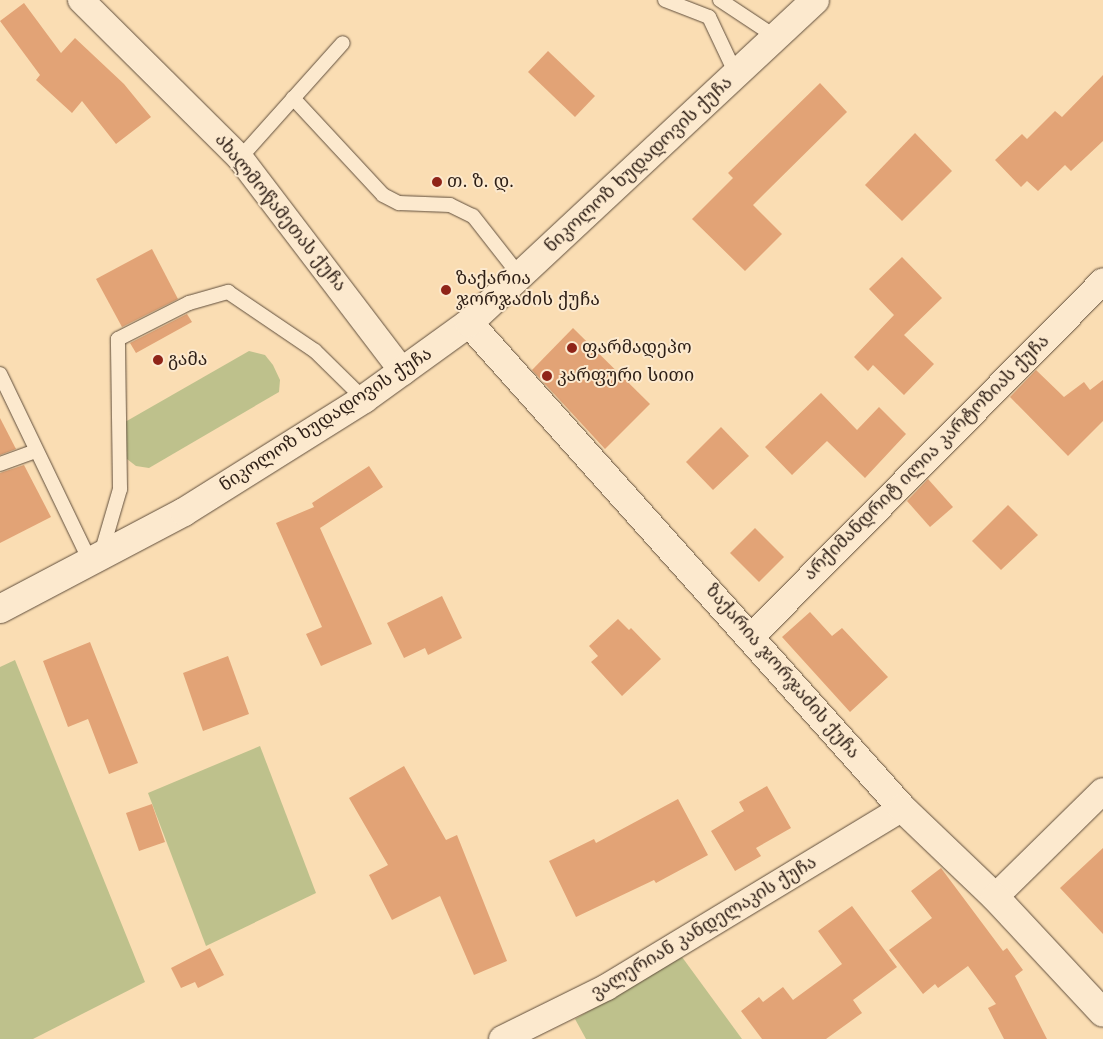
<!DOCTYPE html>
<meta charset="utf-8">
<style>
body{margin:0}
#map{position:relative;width:1103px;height:1039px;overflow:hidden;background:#faddb3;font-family:"Old Standard TT","Noto Serif Georgian",serif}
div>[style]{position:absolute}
.green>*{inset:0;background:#bec18c}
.building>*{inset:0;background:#e2a376}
.roads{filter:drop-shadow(0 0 1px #604e3c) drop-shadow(0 0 1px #604e3c)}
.service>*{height:14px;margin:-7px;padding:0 7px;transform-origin:7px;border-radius:7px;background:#fce9ce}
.minor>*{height:26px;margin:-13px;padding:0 13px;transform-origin:13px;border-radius:13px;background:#fce9ce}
.tertiary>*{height:28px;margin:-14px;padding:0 14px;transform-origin:14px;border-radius:14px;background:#fce9ce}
.secondary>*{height:28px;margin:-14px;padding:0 14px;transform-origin:14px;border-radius:14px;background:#fce9ce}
.dots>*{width:14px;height:14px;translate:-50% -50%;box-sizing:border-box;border:2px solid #fce9ce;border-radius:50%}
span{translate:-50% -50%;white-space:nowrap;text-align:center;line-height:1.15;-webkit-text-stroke:4px #fce9ce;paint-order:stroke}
.street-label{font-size:18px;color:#2d1e15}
.poi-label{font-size:18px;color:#2d1e15}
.left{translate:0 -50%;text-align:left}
</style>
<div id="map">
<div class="green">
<div style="clip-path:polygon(249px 351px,265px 355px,273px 365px,280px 380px,279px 392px,149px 468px,136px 466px,127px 459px,122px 445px,125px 422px)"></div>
<div style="clip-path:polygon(15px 660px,145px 982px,33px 1039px,0 1039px,0 667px)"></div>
<div style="clip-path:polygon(260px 746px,316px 893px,206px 946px,148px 793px)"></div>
<div style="clip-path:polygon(682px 957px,742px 1039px,586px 1039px,575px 1019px)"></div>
</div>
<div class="building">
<div style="clip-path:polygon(24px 3px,61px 53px,75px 38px,124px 84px,151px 117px,116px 144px,82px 101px,72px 113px,36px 80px,40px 75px,0 21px)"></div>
<div style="clip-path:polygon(548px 51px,595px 96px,575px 117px,528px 72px)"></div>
<div style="clip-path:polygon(1103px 75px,1103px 141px,1071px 171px,1065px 165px,1038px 191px,1027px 181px,1021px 187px,995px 160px,1022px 134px,1027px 139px,1055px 111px,1062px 117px)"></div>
<div style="clip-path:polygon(820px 83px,847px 112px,753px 205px,782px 234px,745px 271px,692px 219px,733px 178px,728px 173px)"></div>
<div style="clip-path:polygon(915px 133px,952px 171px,902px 221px,865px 185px)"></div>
<div style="clip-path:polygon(152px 249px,178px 299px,122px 327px,96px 279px)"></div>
<div style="clip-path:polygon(902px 257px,942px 298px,904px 335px,934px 364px,904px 395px,873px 365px,868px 371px,854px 357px,894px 315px,869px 289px)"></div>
<div style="clip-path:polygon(187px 314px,192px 322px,136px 353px,130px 343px)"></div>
<div style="clip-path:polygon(573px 328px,650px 404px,605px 449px,532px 370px)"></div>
<div style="clip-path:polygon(1036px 370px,1064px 397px,1084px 382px,1090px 390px,1103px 380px,1103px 421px,1068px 456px,1010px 397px)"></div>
<div style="clip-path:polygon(821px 393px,857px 430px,879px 407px,906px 434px,865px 478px,827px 441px,792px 475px,765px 447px)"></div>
<div style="clip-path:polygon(0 418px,16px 449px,0 455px)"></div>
<div style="clip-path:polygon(721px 427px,749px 456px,713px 490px,686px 462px)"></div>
<div style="clip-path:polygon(24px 465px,51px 517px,0 543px,0 473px)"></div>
<div style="clip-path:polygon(369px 466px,383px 487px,320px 528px,372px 644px,321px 666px,306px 634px,322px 627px,276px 523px,314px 507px,312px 503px)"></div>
<div style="clip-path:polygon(928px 479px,953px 507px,930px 527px,907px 501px)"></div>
<div style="clip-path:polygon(1008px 505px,1038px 535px,1001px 570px,972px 541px)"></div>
<div style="clip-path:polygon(755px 528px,784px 557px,759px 582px,730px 553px)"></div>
<div style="clip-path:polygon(442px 596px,462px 638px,428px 655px,425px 648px,404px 658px,387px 623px)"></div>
<div style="clip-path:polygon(810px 612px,832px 636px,842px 628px,888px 677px,850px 712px,782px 637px)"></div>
<div style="clip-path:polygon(618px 619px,629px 630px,631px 628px,661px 659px,622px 696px,591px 662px,598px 656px,589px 646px)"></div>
<div style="clip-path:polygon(90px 642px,138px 763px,109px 774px,88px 719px,68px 727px,43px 661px)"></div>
<div style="clip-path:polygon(228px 656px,249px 714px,203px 731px,183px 673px)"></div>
<div style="clip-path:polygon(404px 766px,446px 840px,457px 835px,507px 961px,474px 975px,440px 896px,392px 920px,369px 875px,388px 865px,349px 798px)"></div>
<div style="clip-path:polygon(767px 786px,791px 828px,756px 848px,761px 856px,735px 871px,711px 831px,744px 811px,739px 802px)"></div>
<div style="clip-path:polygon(678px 799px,708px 855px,656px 883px,654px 880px,576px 917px,549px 861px,594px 839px,596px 843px)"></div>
<div style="clip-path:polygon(152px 804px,165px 842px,139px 851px,126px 813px)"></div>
<div style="clip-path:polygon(1103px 848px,1103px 934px,1060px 888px)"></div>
<div style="clip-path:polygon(941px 868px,1003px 951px,1007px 948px,1023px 970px,1015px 976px,1047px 1039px,1004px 1039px,988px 1008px,996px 1004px,968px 966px,938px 988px,935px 984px,923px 994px,889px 950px,932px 918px,911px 891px)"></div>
<div style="clip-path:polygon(852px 906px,897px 967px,853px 1000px,862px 1013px,826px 1039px,762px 1039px,741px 1011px,759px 997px,763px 1002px,783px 987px,793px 1000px,842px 964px,818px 931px)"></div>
<div style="clip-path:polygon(210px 948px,224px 975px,198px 988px,195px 982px,181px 988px,171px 968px)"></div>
</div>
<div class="roads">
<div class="service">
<div style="left:665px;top:0;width:47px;rotate:21.1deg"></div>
<div style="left:709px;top:17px;width:63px;rotate:64.7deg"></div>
<div style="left:720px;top:0;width:67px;rotate:33.5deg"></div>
<div style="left:293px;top:98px;width:132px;rotate:47.1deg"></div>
<div style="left:383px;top:195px;width:18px;rotate:27deg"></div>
<div style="left:399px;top:203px;width:51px;rotate:2.2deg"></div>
<div style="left:450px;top:205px;width:25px;rotate:26deg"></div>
<div style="left:473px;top:216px;width:76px;rotate:51.9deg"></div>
<div style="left:240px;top:158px;width:154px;rotate:-48.2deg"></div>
<div style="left:0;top:374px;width:210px;rotate:64.3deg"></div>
<div style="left:0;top:464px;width:38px;rotate:-20deg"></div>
<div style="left:101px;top:554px;width:68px;rotate:-73.7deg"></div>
<div style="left:120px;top:489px;width:150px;rotate:-90.8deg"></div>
<div style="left:118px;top:339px;width:80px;rotate:-26.9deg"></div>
<div style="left:189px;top:303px;width:41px;rotate:-15.8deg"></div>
<div style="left:228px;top:292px;width:105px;rotate:34.1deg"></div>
<div style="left:315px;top:351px;width:69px;rotate:44.4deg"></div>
</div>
<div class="minor">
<div style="left:81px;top:0;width:224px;rotate:44.8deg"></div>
<div style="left:240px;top:158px;width:269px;rotate:52.7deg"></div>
<div style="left:752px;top:636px;width:499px;rotate:-45.3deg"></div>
<div style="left:995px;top:897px;width:151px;rotate:-44.5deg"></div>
<div style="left:502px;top:1039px;width:117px;rotate:-26.3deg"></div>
<div style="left:607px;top:987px;width:345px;rotate:-31.2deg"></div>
</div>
<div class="tertiary">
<div style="left:469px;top:323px;width:650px;rotate:48.24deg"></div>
<div style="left:902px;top:808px;width:129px;rotate:43.7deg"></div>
<div style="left:995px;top:897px;width:158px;rotate:47deg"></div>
</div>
<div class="secondary">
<div style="left:0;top:609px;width:208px;rotate:-27.8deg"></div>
<div style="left:184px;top:512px;width:213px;rotate:-32.1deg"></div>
<div style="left:364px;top:399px;width:130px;rotate:-35.9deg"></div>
<div style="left:469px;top:323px;width:473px;rotate:-43deg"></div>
</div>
</div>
<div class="dots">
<div style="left:437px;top:182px;background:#8f2418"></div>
<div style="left:446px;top:290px;background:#8f2418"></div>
<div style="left:572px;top:348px;background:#8f2418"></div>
<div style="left:158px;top:360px;background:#8f2418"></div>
<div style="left:547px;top:376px;background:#8f2418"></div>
</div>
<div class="street-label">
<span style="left:639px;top:165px;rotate:-43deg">ნიკოლოზ ხუდადოვის ქუჩა</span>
<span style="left:280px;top:213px;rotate:51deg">ახალმოწამეთას ქუჩა</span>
<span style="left:326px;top:420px;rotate:-33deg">ნიკოლოზ ხუდადოვის ქუჩა</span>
<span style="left:927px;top:458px;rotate:-45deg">არქიმანდრიტ ილია კარტოზიას ქუჩა</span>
<span style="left:782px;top:672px;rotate:49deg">ზაქარია ჯორჯაძის ქუჩა</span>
<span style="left:704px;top:928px;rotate:-31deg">ვალერიან კანდელაკის ქუჩა</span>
</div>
<div class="poi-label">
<span class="left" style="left:447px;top:182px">თ. ზ. დ.</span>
<span class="left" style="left:456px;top:290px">ზაქარია<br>ჯორჯაძის ქუჩა</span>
<span class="left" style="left:582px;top:348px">ფარმადეპო</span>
<span class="left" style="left:168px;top:360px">გამა</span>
<span class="left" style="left:557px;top:376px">კარფური სითი</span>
</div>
</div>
